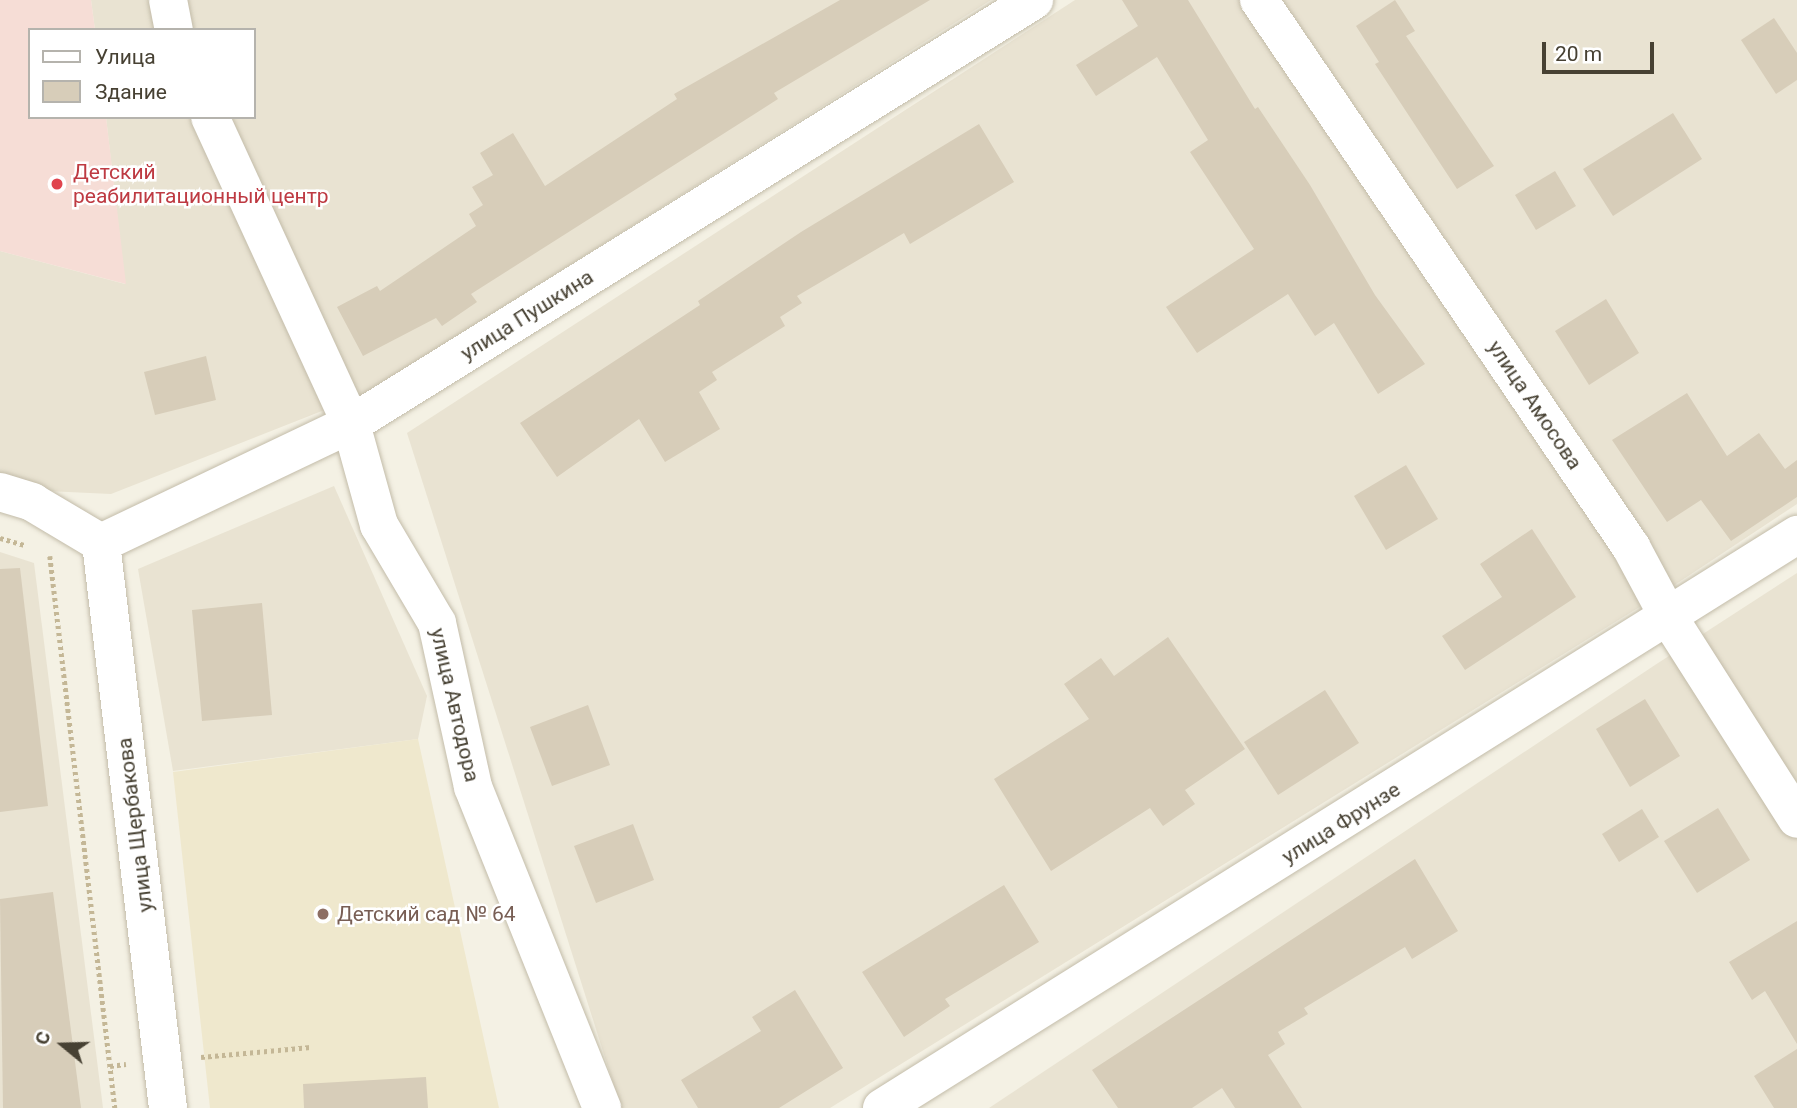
<!DOCTYPE html>
<meta charset="utf-8">
<style>
body{margin:0}
#map{position:relative;width:1797px;height:1108px;overflow:hidden;background:#f4f1e4;font-family:Roboto,sans-serif}
div>[style]{position:absolute}
.residential>*{inset:0;background:#e9e3d2}
.education>*{inset:0;background:#efe8cd}
.medical>*{inset:0;background:#f6ddd6}
.building>*{inset:0;background:#d7cdb9}
.path>*{height:4.5px;margin-top:-2.25px;transform-origin:0;background:repeating-linear-gradient(90deg,#c4b796 0 3.5px,transparent 0 7px)}
.roads{filter:drop-shadow(0 0 2px #c3bca9) drop-shadow(0 0 2px #c3bca9)}
.minor>*{height:38px;margin:-19px;padding:0 19px;transform-origin:19px;border-radius:19px;background:#fff}
.dots>*{width:19px;height:19px;translate:-50% -50%;box-sizing:border-box;border:4px solid #fff;border-radius:50%}
span{translate:-50% -50%;white-space:nowrap;text-align:center;line-height:1.15;-webkit-text-stroke:5px #fff;paint-order:stroke}
.health-label{font-size:21px;color:#be3a42}
.left{translate:0 -50%;text-align:left}
.street-label{font-size:21px;color:#474133}
.education-label{font-size:21px;color:#785e54}
.legend{position:absolute;left:28px;top:28px;width:228px;height:91px;box-sizing:border-box;background:#fff;border:2px solid #b5b3ad;margin:0;padding:9px 12px;list-style:none;font-size:21px;color:#474133}
.legend li{display:flex;align-items:center;gap:14px;height:35px}
.legend b{width:35px;border:2px solid #b5b3ad}
.north{position:absolute;left:28px;top:1010px;width:70px;height:70px;-webkit-text-stroke:5px #fff;paint-order:stroke;rotate:289deg;font-size:19px;font-weight:700;line-height:28px;text-align:center;color:#474133}
.north::after{content:'';display:block;margin:auto;width:24px;height:32px;background:#474133;clip-path:polygon(50% 0,100% 100%,50% 72%,0 100%)}
.scale{position:absolute;left:1542px;top:42px;width:112px;height:32px;box-sizing:border-box;border:4px solid #474133;border-top:0;padding-left:9px;font-size:21px;line-height:24px;white-space:nowrap;color:#474133;-webkit-text-stroke:5px #fff;paint-order:stroke}
</style>
<div id="map">
<div class="residential">
<div style="clip-path:polygon(91px 0,991px 0,365px 394px,111px 494px,47px 491px,0 476px,0 251px,125px 284px,106px 117px,254px 117px,254px 30px,95px 30px)"></div>
<div style="clip-path:polygon(1075px 0,1797px 0,1797px 504px,1667px 590px,830px 1108px,621px 1108px,407px 433px)"></div>
<div style="clip-path:polygon(334px 486px,427px 696px,418px 739px,173px 771px,138px 569px)"></div>
<div style="clip-path:polygon(0 552px,34px 563px,103px 1108px,0 1108px)"></div>
<div style="clip-path:polygon(1797px 573px,1797px 1108px,989px 1108px,1655px 665px)"></div>
</div>
<div class="education">
<div style="clip-path:polygon(418px 739px,499px 1108px,210px 1108px,173px 772px)"></div>
</div>
<div class="medical">
<div style="clip-path:polygon(0 0,91px 0,95px 30px,30px 30px,30px 117px,106px 117px,126px 284px,0 251px)"></div>
</div>
<div class="building">
<div style="clip-path:polygon(840px 0,930px 0,774px 93px,778px 99px,471px 294px,477px 302px,442px 326px,436px 318px,363px 356px,337px 307px,377px 286px,380px 291px,476px 226px,469px 214px,483px 205px,472px 187px,493px 175px,480px 153px,513px 133px,545px 186px,677px 99px,674px 94px)"></div>
<div style="clip-path:polygon(1122px 0,1188px 0,1255px 109px,1258px 107px,1310px 185px,1375px 295px,1425px 364px,1378px 394px,1334px 323px,1315px 336px,1288px 294px,1197px 353px,1166px 307px,1254px 249px,1190px 152px,1208px 140px,1157px 57px,1096px 96px,1076px 65px,1138px 26px)"></div>
<div style="clip-path:polygon(1395px 0,1415px 31px,1406px 36px,1494px 166px,1457px 189px,1375px 64px,1379px 62px,1356px 26px)"></div>
<div style="clip-path:polygon(1774px 18px,1797px 53px,1797px 80px,1776px 94px,1741px 40px)"></div>
<div style="clip-path:polygon(1673px 113px,1702px 159px,1613px 216px,1583px 169px)"></div>
<div style="clip-path:polygon(979px 124px,1014px 182px,910px 244px,904px 233px,797px 296px,802px 303px,780px 317px,785px 326px,712px 372px,717px 380px,699px 392px,720px 429px,665px 462px,639px 419px,557px 477px,520px 423px,700px 305px,698px 301px,801px 232px)"></div>
<div style="clip-path:polygon(1555px 171px,1576px 206px,1536px 230px,1515px 195px)"></div>
<div style="clip-path:polygon(1606px 299px,1639px 353px,1589px 385px,1555px 331px)"></div>
<div style="clip-path:polygon(206px 356px,216px 400px,155px 415px,144px 372px)"></div>
<div style="clip-path:polygon(1687px 393px,1727px 456px,1759px 433px,1785px 469px,1797px 460px,1797px 497px,1731px 541px,1701px 500px,1667px 522px,1612px 440px)"></div>
<div style="clip-path:polygon(1406px 465px,1438px 519px,1386px 550px,1354px 496px)"></div>
<div style="clip-path:polygon(1532px 529px,1576px 597px,1465px 670px,1442px 636px,1502px 597px,1480px 564px)"></div>
<div style="clip-path:polygon(20px 568px,48px 806px,0 812px,0 569px)"></div>
<div style="clip-path:polygon(262px 603px,272px 715px,202px 721px,192px 610px)"></div>
<div style="clip-path:polygon(1168px 637px,1245px 749px,1185px 790px,1195px 804px,1163px 826px,1150px 808px,1051px 871px,994px 779px,1089px 719px,1064px 684px,1101px 658px,1114px 676px)"></div>
<div style="clip-path:polygon(1325px 690px,1359px 743px,1278px 795px,1244px 742px)"></div>
<div style="clip-path:polygon(1645px 699px,1680px 756px,1630px 787px,1596px 729px)"></div>
<div style="clip-path:polygon(588px 705px,610px 765px,552px 786px,530px 727px)"></div>
<div style="clip-path:polygon(1718px 808px,1750px 860px,1697px 893px,1664px 841px)"></div>
<div style="clip-path:polygon(1642px 809px,1659px 837px,1619px 862px,1602px 834px)"></div>
<div style="clip-path:polygon(633px 824px,654px 880px,596px 903px,574px 846px)"></div>
<div style="clip-path:polygon(1415px 859px,1458px 931px,1412px 959px,1405px 947px,1304px 1008px,1308px 1014px,1278px 1032px,1285px 1044px,1268px 1055px,1302px 1108px,1235px 1108px,1222px 1088px,1192px 1108px,1118px 1108px,1092px 1070px)"></div>
<div style="clip-path:polygon(1004px 885px,1039px 942px,945px 999px,950px 1006px,904px 1037px,862px 972px)"></div>
<div style="clip-path:polygon(53px 892px,81px 1108px,3px 1108px,0 899px)"></div>
<div style="clip-path:polygon(1797px 921px,1797px 1044px,1765px 991px,1752px 1000px,1729px 962px)"></div>
<div style="clip-path:polygon(795px 990px,843px 1068px,779px 1108px,698px 1108px,681px 1080px,761px 1031px,752px 1017px)"></div>
<div style="clip-path:polygon(1797px 1049px,1797px 1108px,1774px 1108px,1754px 1076px)"></div>
<div style="clip-path:polygon(426px 1077px,428px 1108px,304px 1108px,303px 1084px)"></div>
</div>
<div class="path">
<div style="left:0;top:538px;width:26px;rotate:16deg"></div>
<div style="left:50px;top:556px;width:556px;rotate:83.28deg"></div>
<div style="left:201px;top:1057px;width:110px;rotate:-5.2deg"></div>
<div style="left:110px;top:1066px;width:16px;rotate:-7deg"></div>
</div>
<div class="roads">
<div class="minor">
<div style="left:168px;top:0;width:31px;rotate:79deg"></div>
<div style="left:1259px;top:0;width:662px;rotate:55.78deg"></div>
<div style="left:1631px;top:547px;width:81px;rotate:61.8deg"></div>
<div style="left:1669px;top:618px;width:238px;rotate:57.5deg"></div>
<div style="left:210px;top:117px;width:338px;rotate:65.3deg"></div>
<div style="left:351px;top:424px;width:105px;rotate:74.5deg"></div>
<div style="left:379px;top:525px;width:114px;rotate:59.4deg"></div>
<div style="left:437px;top:623px;width:168px;rotate:77.6deg"></div>
<div style="left:473px;top:787px;width:346px;rotate:68.1deg"></div>
<div style="left:0;top:492px;width:34px;rotate:17deg"></div>
<div style="left:32px;top:502px;width:80px;rotate:30.7deg"></div>
<div style="left:101px;top:543px;width:277px;rotate:-25.5deg"></div>
<div style="left:351px;top:424px;width:804px;rotate:-31.83deg"></div>
<div style="left:101px;top:543px;width:569px;rotate:83.24deg"></div>
<div style="left:882px;top:1108px;width:1080px;rotate:-32.06deg"></div>
</div>
</div>
<div class="dots">
<div style="left:57px;top:184px;background:#e0444e"></div>
<div style="left:323px;top:914px;background:#8d6e63"></div>
</div>
<div class="health-label">
<span class="left" style="left:73px;top:184px">Детский<br>реабилитационный центр</span>
</div>
<div class="street-label">
<span style="left:527px;top:315px;rotate:-32deg">улица Пушкина</span>
<span style="left:1535px;top:405px;rotate:56deg">улица Амосова</span>
<span style="left:455px;top:705px;rotate:77deg">улица Автодора</span>
<span style="left:1341px;top:823px;rotate:-32deg">улица Фрунзе</span>
<span style="left:135px;top:825px;rotate:-97deg">улица Щербакова</span>
</div>
<div class="education-label">
<span class="left" style="left:337px;top:914px">Детский сад № 64</span>
</div>
<ul class="legend">
<li><b style="height:9px;background:#fff"></b>Улица</li>
<li><b style="height:19px;background:#d7cdb9"></b>Здание</li>
</ul>
<div class="north">С</div>
<div class="scale">20 m</div>
</div>
